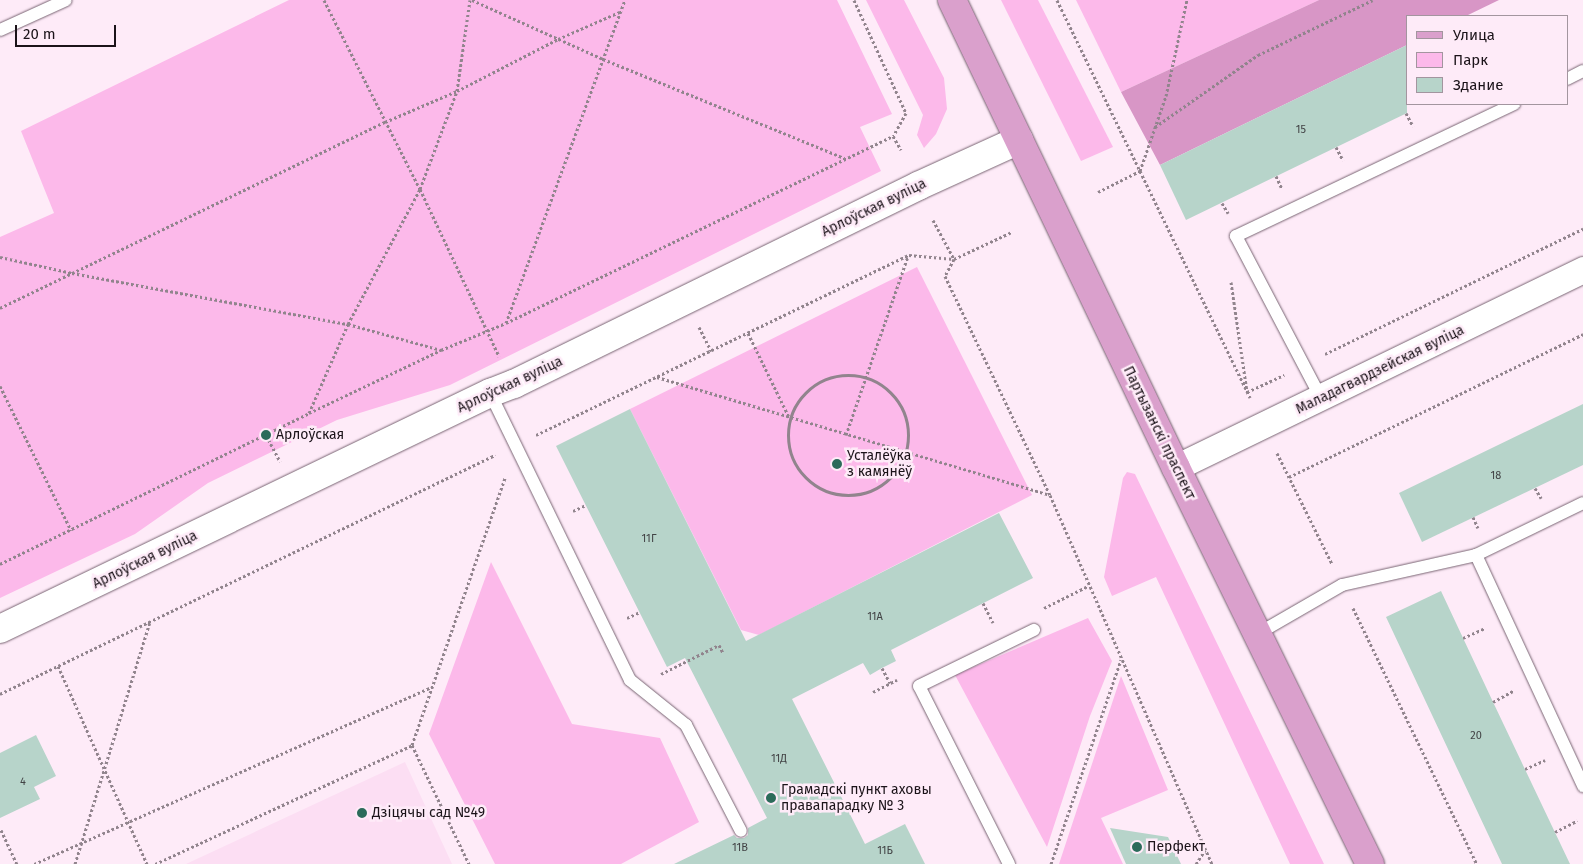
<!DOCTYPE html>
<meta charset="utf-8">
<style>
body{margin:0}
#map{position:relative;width:1583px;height:864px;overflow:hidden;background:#feebf8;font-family:"Fira Sans",sans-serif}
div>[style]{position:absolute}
.built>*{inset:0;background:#fcdef3}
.green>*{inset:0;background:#fcb9ea}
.forest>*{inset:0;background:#d896c6}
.building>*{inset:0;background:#b7d4ca}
.path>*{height:3px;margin-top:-1.5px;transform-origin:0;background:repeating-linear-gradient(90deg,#91848d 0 2.5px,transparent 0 5px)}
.path>.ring{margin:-1.5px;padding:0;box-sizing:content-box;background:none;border:3px solid #91848d;border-radius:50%}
.roads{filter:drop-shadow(0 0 1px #796573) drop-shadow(0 0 1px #796573)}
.service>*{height:12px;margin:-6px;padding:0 6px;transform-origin:6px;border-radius:6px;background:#fff}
.minor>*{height:26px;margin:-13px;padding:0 13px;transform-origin:13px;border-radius:13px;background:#fff}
.tertiary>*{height:28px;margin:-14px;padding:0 14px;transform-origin:14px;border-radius:14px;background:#fff}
.primary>*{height:28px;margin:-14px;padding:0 14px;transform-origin:14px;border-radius:14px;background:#daa0cc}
.dots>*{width:14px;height:14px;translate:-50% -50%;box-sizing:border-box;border:2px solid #feebf8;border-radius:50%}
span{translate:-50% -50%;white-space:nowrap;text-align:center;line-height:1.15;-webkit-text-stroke:5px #feebf8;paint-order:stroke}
.number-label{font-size:11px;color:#424345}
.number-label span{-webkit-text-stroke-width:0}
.street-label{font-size:14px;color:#1b1319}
.poi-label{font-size:14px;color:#1b1319}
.left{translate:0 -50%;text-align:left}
.legend{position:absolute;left:1406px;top:15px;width:162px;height:90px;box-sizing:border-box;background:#feebf8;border:1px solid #a3959f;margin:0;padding:6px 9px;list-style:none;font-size:15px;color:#1b1319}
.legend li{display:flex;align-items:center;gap:10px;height:25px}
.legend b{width:25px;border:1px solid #a3959f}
.scale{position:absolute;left:15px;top:25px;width:101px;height:22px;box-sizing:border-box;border:2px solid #1b1319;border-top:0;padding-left:6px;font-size:15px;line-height:18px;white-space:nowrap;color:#1b1319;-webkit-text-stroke:4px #feebf8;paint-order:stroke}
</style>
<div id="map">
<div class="built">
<div style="clip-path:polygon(405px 762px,452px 864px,186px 864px)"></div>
</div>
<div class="green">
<div style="clip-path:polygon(289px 0,837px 0,892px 114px,860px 127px,881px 171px,450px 385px,337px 420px,208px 483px,135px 534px,0 598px,0 237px,54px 213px,21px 131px)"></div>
<div style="clip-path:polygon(866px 0,904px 0,944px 78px,947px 109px,936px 134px,924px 148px,917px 135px,923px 115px)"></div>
<div style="clip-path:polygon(1001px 0,1038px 0,1113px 147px,1081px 161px)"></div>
<div style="clip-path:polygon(1076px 0,1319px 0,1121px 92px)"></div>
<div style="clip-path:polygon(917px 267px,1032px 495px,759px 635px,741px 630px,630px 409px)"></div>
<div style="clip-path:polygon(1127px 472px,1135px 474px,1324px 864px,1290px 864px,1156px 577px,1112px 596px,1104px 577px,1123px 478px)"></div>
<div style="clip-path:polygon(491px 562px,572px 724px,660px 738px,699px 822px,621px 864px,495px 864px,429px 734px)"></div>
<div style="clip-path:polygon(1088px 618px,1112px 661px,1090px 716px,1047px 847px,955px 675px)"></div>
<div style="clip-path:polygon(1121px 676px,1168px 790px,1101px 818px,1123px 864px,1059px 864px)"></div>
</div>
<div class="forest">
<div style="clip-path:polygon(1319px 0,1499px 0,1466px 16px,1407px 16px,1407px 45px,1160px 165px,1121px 92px)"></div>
</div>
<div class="building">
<div style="clip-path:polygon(1407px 45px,1407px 113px,1186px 220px,1160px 165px)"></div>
<div style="clip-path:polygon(1583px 404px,1583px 465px,1422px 542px,1399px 493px)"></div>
<div style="clip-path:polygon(630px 409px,746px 641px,999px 513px,1033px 578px,891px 650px,896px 661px,882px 668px,870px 675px,863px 663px,792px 699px,865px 844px,905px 824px,925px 864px,674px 864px,734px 835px,737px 838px,744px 838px,748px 835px,748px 828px,767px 818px,685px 658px,667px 667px,556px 446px)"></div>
<div style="clip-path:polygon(1441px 591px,1493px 702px,1570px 864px,1502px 864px,1386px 617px)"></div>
<div style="clip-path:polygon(36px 735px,56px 776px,34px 787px,40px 799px,0 818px,0 753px)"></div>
<div style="clip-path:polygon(1110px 828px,1168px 837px,1181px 864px,1126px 864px)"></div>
</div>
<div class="path">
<div style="left:324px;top:0;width:212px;rotate:63.1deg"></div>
<div style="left:420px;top:189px;width:185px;rotate:64.7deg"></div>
<div style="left:472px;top:0;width:144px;rotate:24.2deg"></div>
<div style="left:603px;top:59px;width:261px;rotate:22.3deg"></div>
<div style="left:854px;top:0;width:124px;rotate:65.3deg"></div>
<div style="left:906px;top:113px;width:26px;rotate:119deg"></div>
<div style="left:893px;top:136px;width:16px;rotate:60deg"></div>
<div style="left:1057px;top:0;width:442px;rotate:64.1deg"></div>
<div style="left:1406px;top:113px;width:15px;rotate:62deg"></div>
<div style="left:1155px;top:127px;width:126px;rotate:-35deg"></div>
<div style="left:1258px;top:55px;width:127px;rotate:-25.6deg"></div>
<div style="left:1336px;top:147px;width:15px;rotate:62deg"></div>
<div style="left:1276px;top:176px;width:14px;rotate:65deg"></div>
<div style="left:1098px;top:192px;width:47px;rotate:-26.6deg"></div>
<div style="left:1140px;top:171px;width:79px;rotate:-70.9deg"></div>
<div style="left:1166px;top:96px;width:98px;rotate:-77.7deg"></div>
<div style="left:1222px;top:203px;width:12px;rotate:59deg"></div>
<div style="left:933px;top:220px;width:44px;rotate:61.7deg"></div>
<div style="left:954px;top:259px;width:19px;rotate:118deg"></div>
<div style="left:945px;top:276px;width:243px;rotate:64.4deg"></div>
<div style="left:1050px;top:495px;width:403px;rotate:66.3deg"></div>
<div style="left:0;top:257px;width:74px;rotate:12.5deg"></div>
<div style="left:72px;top:273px;width:281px;rotate:10.5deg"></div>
<div style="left:348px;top:324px;width:97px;rotate:15.6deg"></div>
<div style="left:1231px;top:282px;width:111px;rotate:81.7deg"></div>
<div style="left:1247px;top:392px;width:41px;rotate:-24.7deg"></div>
<div style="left:0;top:308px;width:428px;rotate:-25.8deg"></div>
<div style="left:385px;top:122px;width:78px;rotate:-23.3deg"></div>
<div style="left:457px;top:91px;width:114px;rotate:-27.2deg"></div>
<div style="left:558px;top:39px;width:70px;rotate:-23.6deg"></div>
<div style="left:506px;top:323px;width:344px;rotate:-69.8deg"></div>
<div style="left:699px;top:327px;width:27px;rotate:63deg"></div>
<div style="left:748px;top:333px;width:93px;rotate:64deg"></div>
<div style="left:1325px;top:354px;width:287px;rotate:-25.9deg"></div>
<div class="ring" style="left:788px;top:375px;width:117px;height:117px"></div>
<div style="left:657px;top:377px;width:410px;rotate:16.7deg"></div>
<div style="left:0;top:386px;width:161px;rotate:63.8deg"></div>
<div style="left:309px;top:413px;width:97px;rotate:-66.3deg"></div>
<div style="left:348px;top:324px;width:153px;rotate:-61.9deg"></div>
<div style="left:420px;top:189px;width:105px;rotate:-69.3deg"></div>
<div style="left:457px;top:91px;width:92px;rotate:-81.9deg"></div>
<div style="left:266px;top:435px;width:30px;rotate:62deg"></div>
<div style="left:536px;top:435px;width:414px;rotate:-25.8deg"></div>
<div style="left:909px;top:255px;width:45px;rotate:5.1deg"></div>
<div style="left:954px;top:259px;width:64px;rotate:-25deg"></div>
<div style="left:846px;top:435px;width:189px;rotate:-70.9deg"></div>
<div style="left:1277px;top:453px;width:124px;rotate:63.6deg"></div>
<div style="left:1289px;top:477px;width:327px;rotate:-25.9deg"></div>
<div style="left:1535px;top:488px;width:12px;rotate:59deg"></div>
<div style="left:573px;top:511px;width:14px;rotate:-25deg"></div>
<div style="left:1473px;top:517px;width:12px;rotate:66deg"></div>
<div style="left:0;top:564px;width:344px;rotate:-26deg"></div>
<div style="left:309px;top:413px;width:146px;rotate:-25.5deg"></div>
<div style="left:441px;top:350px;width:70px;rotate:-22.6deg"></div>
<div style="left:506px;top:323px;width:430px;rotate:-25.8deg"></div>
<div style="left:983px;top:603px;width:22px;rotate:63deg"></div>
<div style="left:1044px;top:608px;width:49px;rotate:-26.6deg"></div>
<div style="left:1353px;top:608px;width:284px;rotate:64.2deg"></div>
<div style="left:627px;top:618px;width:14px;rotate:-25deg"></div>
<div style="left:1463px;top:638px;width:24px;rotate:-24deg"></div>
<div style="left:58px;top:666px;width:217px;rotate:65.8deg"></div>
<div style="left:882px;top:668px;width:17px;rotate:62deg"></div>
<div style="left:661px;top:674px;width:65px;rotate:-26.6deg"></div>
<div style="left:719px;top:645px;width:9px;rotate:63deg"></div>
<div style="left:873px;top:692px;width:27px;rotate:-27deg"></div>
<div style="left:0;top:694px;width:550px;rotate:-25.77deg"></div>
<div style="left:1493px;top:702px;width:23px;rotate:-29deg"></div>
<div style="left:412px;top:745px;width:132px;rotate:64.4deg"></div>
<div style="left:1525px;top:769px;width:22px;rotate:-24deg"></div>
<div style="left:1px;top:830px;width:38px;rotate:65deg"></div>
<div style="left:1555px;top:832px;width:25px;rotate:-27deg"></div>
<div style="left:34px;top:864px;width:435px;rotate:-24deg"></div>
<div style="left:75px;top:864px;width:253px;rotate:-72.8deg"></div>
<div style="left:155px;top:864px;width:283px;rotate:-24.8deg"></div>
<div style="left:412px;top:745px;width:283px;rotate:-70.8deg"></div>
<div style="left:1051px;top:864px;width:216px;rotate:-71.1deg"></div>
<div style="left:1196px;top:864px;width:17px;rotate:-57deg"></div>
</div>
<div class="roads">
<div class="service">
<div style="left:0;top:30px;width:72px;rotate:-24.4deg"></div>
<div style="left:1567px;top:79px;width:18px;rotate:-27deg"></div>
<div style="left:490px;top:393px;width:319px;rotate:64deg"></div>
<div style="left:630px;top:680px;width:72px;rotate:38.8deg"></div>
<div style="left:686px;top:725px;width:119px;rotate:62.6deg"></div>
<div style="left:1321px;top:398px;width:183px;rotate:-117.7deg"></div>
<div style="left:1236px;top:236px;width:308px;rotate:-25.4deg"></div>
<div style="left:1476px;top:555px;width:255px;rotate:65.1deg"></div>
<div style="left:1259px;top:633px;width:96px;rotate:-30deg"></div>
<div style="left:1342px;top:585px;width:137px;rotate:-12.6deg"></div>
<div style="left:1476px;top:555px;width:119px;rotate:-25.9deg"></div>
<div style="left:1009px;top:864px;width:199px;rotate:-116.8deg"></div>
<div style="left:919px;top:686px;width:128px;rotate:-26deg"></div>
</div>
<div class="minor">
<div style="left:1176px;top:468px;width:453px;rotate:-25.9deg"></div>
</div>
<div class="tertiary">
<div style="left:0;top:629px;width:544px;rotate:-25.72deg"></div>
<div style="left:490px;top:393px;width:26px;rotate:-21deg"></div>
<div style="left:514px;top:384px;width:450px;rotate:-26.1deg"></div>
<div style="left:918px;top:186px;width:111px;rotate:-24.5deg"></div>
</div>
<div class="primary">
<div style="left:952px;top:0;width:519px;rotate:64.42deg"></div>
<div style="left:1176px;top:468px;width:441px;rotate:63.9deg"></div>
</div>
</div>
<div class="dots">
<div style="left:266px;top:435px;background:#2b6b5a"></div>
<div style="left:837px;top:464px;background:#2b6b5a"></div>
<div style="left:771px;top:798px;background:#2b6b5a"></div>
<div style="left:362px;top:813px;background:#2b6b5a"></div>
<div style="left:1137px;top:847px;background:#2b6b5a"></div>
</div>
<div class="number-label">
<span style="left:1301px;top:130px">15</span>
<span style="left:1496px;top:476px">18</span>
<span style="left:649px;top:539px">11Г</span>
<span style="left:875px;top:617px">11А</span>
<span style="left:1476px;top:736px">20</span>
<span style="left:779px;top:759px">11Д</span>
<span style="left:23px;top:782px">4</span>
<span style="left:740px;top:848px">11В</span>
<span style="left:885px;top:851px">11Б</span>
</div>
<div class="street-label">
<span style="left:874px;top:208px;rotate:-26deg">Арлоўская вуліца</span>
<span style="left:1380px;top:370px;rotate:-26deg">Маладагвардзейская вуліца</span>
<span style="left:510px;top:385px;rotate:-25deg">Арлоўская вуліца</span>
<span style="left:1159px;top:433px;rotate:64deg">Партызанскі праспект</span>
<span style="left:145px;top:560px;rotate:-26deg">Арлоўская вуліца</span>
</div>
<div class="poi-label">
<span class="left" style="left:276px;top:435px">Арлоўская</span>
<span class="left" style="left:847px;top:464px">Усталёўка<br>з камянёў</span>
<span class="left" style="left:781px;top:798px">Грамадскі пункт аховы<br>правапарадку № 3</span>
<span class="left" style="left:372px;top:813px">Дзіцячы сад №49</span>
<span class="left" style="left:1147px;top:847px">Перфект</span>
</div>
<ul class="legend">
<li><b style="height:6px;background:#daa0cc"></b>Улица</li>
<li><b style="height:14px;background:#fcb9ea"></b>Парк</li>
<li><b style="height:14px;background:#b7d4ca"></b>Здание</li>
</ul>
<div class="scale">20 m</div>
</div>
